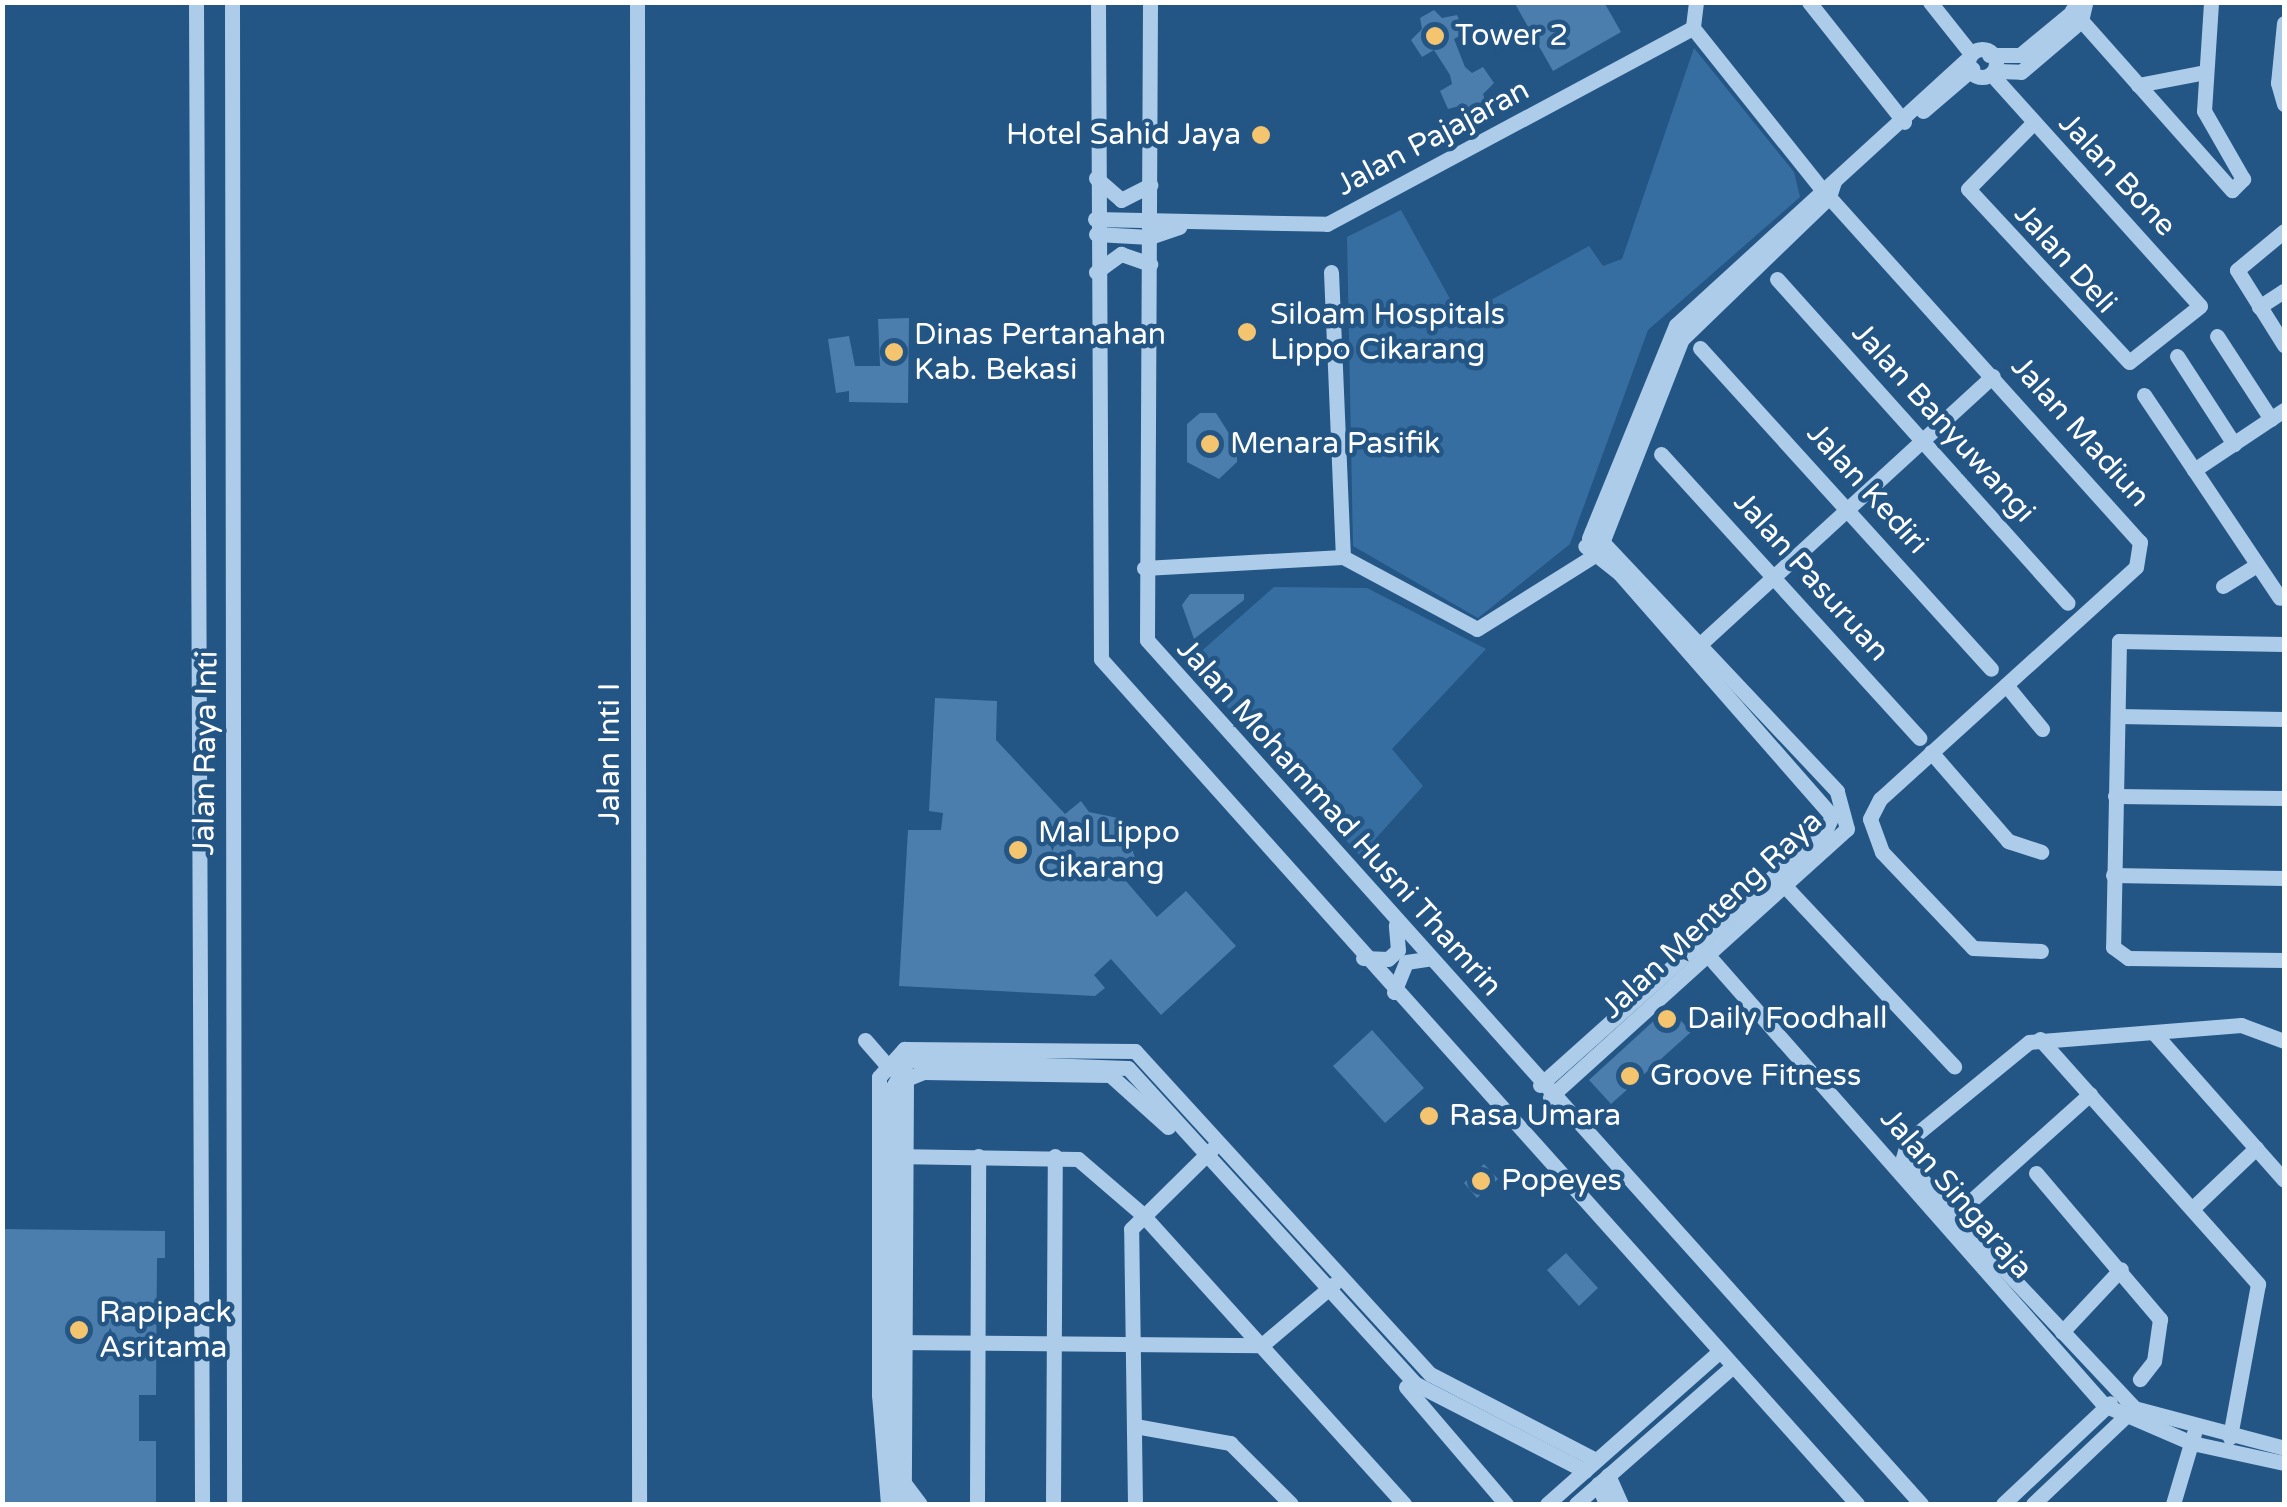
<!DOCTYPE html>
<style>
body{margin:0}
#map{position:relative;width:2287px;height:1507px;overflow:hidden;background:#235585;font-family:"Varela Round",sans-serif}
div>[style]{position:absolute}
.green>*{inset:0;background:#376ea2}
.building>*{inset:0;background:#4b7ead}
.minor>*{height:15px;margin:-7.5px;padding:0 7.5px;transform-origin:7.5px;border-radius:7.5px;background:#accce9}
.minor>.ring{margin:-7.5px;padding:0;box-sizing:content-box;background:none;border:15px solid #accce9;border-radius:50%}
.dots>*{width:28px;height:28px;translate:-50% -50%;box-sizing:border-box;border:5px solid #235585;border-radius:50%}
span{translate:-50% -50%;white-space:nowrap;text-align:center;line-height:1.15;-webkit-text-stroke:9px #235585;paint-order:stroke}
.poi-label{font-size:30px;color:#fff}
.left{translate:0 -50%;text-align:left}
.right{translate:-100% -50%;text-align:right}
.street-label{font-size:30px;color:#fff}
.frame{position:absolute;inset:0;border:5px solid #fff;pointer-events:none}
</style>
<div id="map">
<div class="green">
<div style="clip-path:polygon(1694px 48px,1794px 172px,1800px 197px,1648px 330px,1570px 544px,1478px 618px,1353px 546px,1347px 237px,1401px 210px,1460px 317px,1589px 246px,1603px 266px,1622px 259px)"></div>
<div style="clip-path:polygon(1274px 587px,1367px 588px,1486px 649px,1392px 749px,1423px 786px,1360px 856px,1188px 663px)"></div>
</div>
<div class="building">
<div style="clip-path:polygon(1514px 2px,1604px 2px,1621px 32px,1553px 71px)"></div>
<div style="clip-path:polygon(1434px 10px,1442px 18px,1457px 15px,1465px 33px,1454px 39px,1465px 67px,1472px 73px,1483px 67px,1494px 83px,1483px 94px,1488px 109px,1474px 117px,1463px 105px,1448px 109px,1440px 91px,1452px 84px,1450px 75px,1434px 50px,1422px 57px,1411px 40px,1422px 29px,1420px 18px)"></div>
<div style="clip-path:polygon(909px 318px,908px 403px,849px 402px,849px 391px,836px 393px,828px 339px,849px 336px,855px 366px,880px 366px,878px 319px)"></div>
<div style="clip-path:polygon(1200px 413px,1216px 413px,1237px 446px,1237px 462px,1219px 479px,1187px 462px,1187px 424px)"></div>
<div style="clip-path:polygon(1190px 594px,1244px 594px,1244px 600px,1194px 639px,1182px 605px)"></div>
<div style="clip-path:polygon(935px 698px,997px 701px,996px 740px,1065px 814px,1081px 801px,1089px 812px,1123px 819px,1138px 868px,1125px 880px,1157px 917px,1186px 891px,1236px 946px,1161px 1015px,1111px 959px,1094px 975px,1105px 988px,1095px 996px,899px 986px,908px 830px,941px 830px,943px 813px,929px 811px)"></div>
<div style="clip-path:polygon(1669px 1007px,1691px 1032px,1611px 1104px,1589px 1080px)"></div>
<div style="clip-path:polygon(1372px 1030px,1424px 1088px,1385px 1123px,1333px 1066px)"></div>
<div style="clip-path:polygon(1484px 1164px,1498px 1179px,1477px 1198px,1464px 1183px)"></div>
<div style="clip-path:polygon(2px 1229px,165px 1231px,165px 1258px,157px 1258px,156px 1395px,139px 1395px,139px 1441px,156px 1441px,156px 1504px,2px 1504px)"></div>
<div style="clip-path:polygon(1566px 1253px,1598px 1288px,1579px 1306px,1547px 1270px)"></div>
</div>
<div class="minor">
<div style="left:196px;top:2px;width:1502px;rotate:89.77deg"></div>
<div style="left:232px;top:2px;width:1502px;rotate:89.92deg"></div>
<div style="left:637px;top:2px;width:1502px;rotate:89.92deg"></div>
<div style="left:1098px;top:2px;width:657px;rotate:89.74deg"></div>
<div style="left:1101px;top:659px;width:1134px;rotate:48.18deg"></div>
<div style="left:1150px;top:2px;width:638px;rotate:90.27deg"></div>
<div style="left:1147px;top:640px;width:1160px;rotate:48.14deg"></div>
<div style="left:1696px;top:2px;width:26px;rotate:97deg"></div>
<div style="left:1693px;top:28px;width:203px;rotate:51.4deg"></div>
<div style="left:1820px;top:187px;width:478px;rotate:48deg"></div>
<div style="left:2140px;top:542px;width:25px;rotate:99deg"></div>
<div style="left:2136px;top:567px;width:345px;rotate:137.8deg"></div>
<div style="left:1880px;top:799px;width:22px;rotate:117deg"></div>
<div style="left:1870px;top:819px;width:35px;rotate:70deg"></div>
<div style="left:1882px;top:852px;width:132px;rotate:46.5deg"></div>
<div style="left:1973px;top:948px;width:68px;rotate:2.5deg"></div>
<div style="left:1809px;top:2px;width:153px;rotate:51.6deg"></div>
<div style="left:1930px;top:2px;width:63px;rotate:51.5deg"></div>
<div style="left:2072px;top:10px;width:241px;rotate:48.4deg"></div>
<div style="left:2232px;top:190px;width:16px;rotate:-45deg"></div>
<div style="left:2243px;top:179px;width:78px;rotate:-119.8deg"></div>
<div style="left:2204px;top:111px;width:109px;rotate:-86.3deg"></div>
<div style="left:2284px;top:23px;width:60px;rotate:95.7deg"></div>
<div style="left:2278px;top:83px;width:22px;rotate:74deg"></div>
<div class="ring" style="left:1968px;top:49px;width:13px;height:13px"></div>
<div style="left:1989px;top:55px;width:31px"></div>
<div style="left:2020px;top:55px;width:75px;rotate:-39.6deg"></div>
<div style="left:1997px;top:71px;width:24px;rotate:2deg"></div>
<div style="left:2021px;top:72px;width:79px;rotate:-40.4deg"></div>
<div style="left:2081px;top:21px;width:18px;rotate:-77deg"></div>
<div style="left:1993px;top:76px;width:309px;rotate:48deg"></div>
<div style="left:2200px;top:306px;width:90px;rotate:141.7deg"></div>
<div style="left:2129px;top:362px;width:236px;rotate:-132.9deg"></div>
<div style="left:1968px;top:189px;width:93px;rotate:-45.4deg"></div>
<div style="left:2138px;top:85px;width:68px;rotate:-11deg"></div>
<div style="left:1923px;top:111px;width:65px;rotate:-40.6deg"></div>
<div style="left:1096px;top:178px;width:33px;rotate:41deg"></div>
<div style="left:1121px;top:200px;width:33px;rotate:-27deg"></div>
<div style="left:1095px;top:219px;width:232px;rotate:1.2deg"></div>
<div style="left:1327px;top:224px;width:415px;rotate:-28.2deg"></div>
<div style="left:2284px;top:231px;width:61px;rotate:140.3deg"></div>
<div style="left:2237px;top:270px;width:89px;rotate:57.9deg"></div>
<div style="left:1096px;top:234px;width:54px;rotate:3.2deg"></div>
<div style="left:1150px;top:237px;width:31px;rotate:-19deg"></div>
<div style="left:1096px;top:272px;width:31px;rotate:-36deg"></div>
<div style="left:1121px;top:254px;width:31px;rotate:19deg"></div>
<div style="left:1331px;top:272px;width:285px;rotate:87.6deg"></div>
<div style="left:1777px;top:279px;width:435px;rotate:48.1deg"></div>
<div style="left:2259px;top:307px;width:30px;rotate:-33deg"></div>
<div style="left:2217px;top:336px;width:99px;rotate:57deg"></div>
<div style="left:1700px;top:348px;width:433px;rotate:47.8deg"></div>
<div style="left:2177px;top:356px;width:105px;rotate:57.1deg"></div>
<div style="left:2144px;top:395px;width:244px;rotate:56.2deg"></div>
<div style="left:1661px;top:454px;width:384px;rotate:47.7deg"></div>
<div style="left:2194px;top:470px;width:108px;rotate:-33.7deg"></div>
<div style="left:1589px;top:538px;width:230px;rotate:-67.8deg"></div>
<div style="left:1676px;top:325px;width:394px;rotate:-42.4deg"></div>
<div style="left:1343px;top:557px;width:152px;rotate:28.2deg"></div>
<div style="left:1477px;top:629px;width:143px;rotate:-32.1deg"></div>
<div style="left:1598px;top:553px;width:230px;rotate:-68.6deg"></div>
<div style="left:1682px;top:339px;width:204px;rotate:-44deg"></div>
<div style="left:1829px;top:197px;width:16px;rotate:-72deg"></div>
<div style="left:1144px;top:568px;width:199px;rotate:-3.2deg"></div>
<div style="left:2223px;top:586px;width:40px;rotate:-32deg"></div>
<div style="left:2284px;top:644px;width:165px;rotate:-179deg"></div>
<div style="left:2119px;top:641px;width:306px;rotate:91.1deg"></div>
<div style="left:2113px;top:947px;width:19px;rotate:36deg"></div>
<div style="left:2128px;top:958px;width:156px;rotate:0.7deg"></div>
<div style="left:1697px;top:647px;width:401px;rotate:-42.5deg"></div>
<div style="left:2006px;top:685px;width:57px;rotate:50.7deg"></div>
<div style="left:2118px;top:716px;width:166px;rotate:1deg"></div>
<div style="left:1931px;top:752px;width:118px;rotate:49.1deg"></div>
<div style="left:2008px;top:841px;width:35px;rotate:18deg"></div>
<div style="left:2115px;top:796px;width:169px;rotate:0.7deg"></div>
<div style="left:2113px;top:875px;width:171px;rotate:1deg"></div>
<div style="left:1781px;top:882px;width:253px;rotate:46.8deg"></div>
<div style="left:1698px;top:944px;width:614px;rotate:48.63deg"></div>
<div style="left:2104px;top:1405px;width:96px;rotate:23.4deg"></div>
<div style="left:2192px;top:1443px;width:94px;rotate:12.3deg"></div>
<div style="left:1363px;top:958px;width:25px;rotate:2deg"></div>
<div style="left:1388px;top:959px;width:13px;rotate:-42deg"></div>
<div style="left:1398px;top:950px;width:25px;rotate:-95deg"></div>
<div style="left:1394px;top:992px;width:32px;rotate:-68deg"></div>
<div style="left:1406px;top:962px;width:22px;rotate:-8deg"></div>
<div style="left:2154px;top:1033px;width:196px;rotate:48.5deg"></div>
<div style="left:2040px;top:1039px;width:328px;rotate:48.3deg"></div>
<div style="left:2258px;top:1284px;width:156px;rotate:100.4deg"></div>
<div style="left:865px;top:1040px;width:38px;rotate:49deg"></div>
<div style="left:906px;top:1079px;width:18px;rotate:-22deg"></div>
<div style="left:923px;top:1072px;width:187px;rotate:0.9deg"></div>
<div style="left:1110px;top:1075px;width:78px;rotate:41.9deg"></div>
<div style="left:906px;top:1079px;width:404px;rotate:90.3deg"></div>
<div style="left:904px;top:1483px;width:26px;rotate:53deg"></div>
<div style="left:1540px;top:1085px;width:384px;rotate:-41.8deg"></div>
<div style="left:1826px;top:829px;width:14px;rotate:-65deg"></div>
<div style="left:1832px;top:816px;width:323px;rotate:-131.2deg"></div>
<div style="left:1619px;top:573px;width:43px;rotate:-141.5deg"></div>
<div style="left:2090px;top:1094px;width:183px;rotate:138.1deg"></div>
<div style="left:1954px;top:1216px;width:77px;rotate:-131.3deg"></div>
<div style="left:1903px;top:1158px;width:18px;rotate:-74deg"></div>
<div style="left:1908px;top:1141px;width:156px;rotate:-39.3deg"></div>
<div style="left:2029px;top:1042px;width:213px;rotate:-4.6deg"></div>
<div style="left:2241px;top:1025px;width:46px;rotate:20.4deg"></div>
<div style="left:1550px;top:1097px;width:400px;rotate:-42.1deg"></div>
<div style="left:1847px;top:829px;width:39px;rotate:-105deg"></div>
<div style="left:1837px;top:791px;width:357px;rotate:-133.3deg"></div>
<div style="left:892px;top:1156px;width:186px;rotate:0.9deg"></div>
<div style="left:1078px;top:1159px;width:84px;rotate:40.7deg"></div>
<div style="left:1142px;top:1214px;width:391px;rotate:47.9deg"></div>
<div style="left:2036px;top:1173px;width:192px;rotate:49.7deg"></div>
<div style="left:2160px;top:1319px;width:42px;rotate:98.1deg"></div>
<div style="left:2154px;top:1361px;width:23px;rotate:128deg"></div>
<div style="left:2196px;top:1205px;width:83px;rotate:-43.5deg"></div>
<div style="left:1954px;top:1216px;width:263px;rotate:46.8deg"></div>
<div style="left:2134px;top:1408px;width:155px;rotate:14.9deg"></div>
<div style="left:2062px;top:1332px;width:86px;rotate:-46.9deg"></div>
<div style="left:891px;top:1342px;width:371px;rotate:0.5deg"></div>
<div style="left:1262px;top:1345px;width:94px;rotate:-40.3deg"></div>
<div style="left:1406px;top:1387px;width:154px;rotate:49.5deg"></div>
<div style="left:1135px;top:1426px;width:97px;rotate:10.1deg"></div>
<div style="left:1230px;top:1443px;width:86px;rotate:45deg"></div>
<div style="left:1608px;top:1475px;width:32px;rotate:66deg"></div>
<div style="left:1598px;top:1484px;width:22px;rotate:68deg"></div>
<div style="left:888px;top:1504px;width:109px;rotate:-94.7deg"></div>
<div style="left:879px;top:1395px;width:318px;rotate:-90deg"></div>
<div style="left:879px;top:1077px;width:38px;rotate:-48deg"></div>
<div style="left:904px;top:1049px;width:231px;rotate:0.5deg"></div>
<div style="left:1135px;top:1051px;width:437px;rotate:47.6deg"></div>
<div style="left:1430px;top:1374px;width:187px;rotate:27.4deg"></div>
<div style="left:902px;top:1504px;width:79px;rotate:-96.6deg"></div>
<div style="left:893px;top:1426px;width:336px;rotate:-90.3deg"></div>
<div style="left:891px;top:1090px;width:34px;rotate:-60deg"></div>
<div style="left:908px;top:1060px;width:220px;rotate:2.1deg"></div>
<div style="left:1128px;top:1068px;width:428px;rotate:47.7deg"></div>
<div style="left:1416px;top:1384px;width:190px;rotate:27.2deg"></div>
<div style="left:977px;top:1504px;width:348px;rotate:-89.8deg"></div>
<div style="left:1053px;top:1504px;width:348px;rotate:-89.7deg"></div>
<div style="left:1135px;top:1504px;width:275px;rotate:-90.8deg"></div>
<div style="left:1131px;top:1229px;width:114px;rotate:-44.6deg"></div>
<div style="left:1547px;top:1504px;width:230px;rotate:-41.5deg"></div>
<div style="left:1576px;top:1504px;width:208px;rotate:-41.3deg"></div>
<div style="left:2003px;top:1504px;width:147px;rotate:-43.3deg"></div>
<div style="left:2033px;top:1504px;width:135px;rotate:-43.5deg"></div>
<div style="left:2173px;top:1504px;width:74px;rotate:-73.5deg"></div>
</div>
<div class="dots">
<div style="left:1435px;top:36px;background:#f4c46f"></div>
<div style="left:1261px;top:135px;background:#f4c46f"></div>
<div style="left:1247px;top:332px;background:#f4c46f"></div>
<div style="left:894px;top:352px;background:#f4c46f"></div>
<div style="left:1210px;top:444px;background:#f4c46f"></div>
<div style="left:1018px;top:850px;background:#f4c46f"></div>
<div style="left:1667px;top:1019px;background:#f4c46f"></div>
<div style="left:1630px;top:1076px;background:#f4c46f"></div>
<div style="left:1429px;top:1116px;background:#f4c46f"></div>
<div style="left:1481px;top:1181px;background:#f4c46f"></div>
<div style="left:79px;top:1330px;background:#f4c46f"></div>
</div>
<div class="poi-label">
<span class="left" style="left:1455px;top:36px">Tower 2</span>
<span class="right" style="left:1241px;top:135px">Hotel Sahid Jaya</span>
<span class="left" style="left:1270px;top:332px">Siloam Hospitals<br>Lippo Cikarang</span>
<span class="left" style="left:914px;top:352px">Dinas Pertanahan<br>Kab. Bekasi</span>
<span class="left" style="left:1230px;top:444px">Menara Pasifik</span>
<span class="left" style="left:1038px;top:850px">Mal Lippo<br>Cikarang</span>
<span class="left" style="left:1687px;top:1019px">Daily Foodhall</span>
<span class="left" style="left:1650px;top:1076px">Groove Fitness</span>
<span class="left" style="left:1449px;top:1116px">Rasa Umara</span>
<span class="left" style="left:1501px;top:1181px">Popeyes</span>
<span class="left" style="left:99px;top:1330px">Rapipack<br>Asritama</span>
</div>
<div class="street-label">
<span style="left:1433px;top:138px;rotate:-28deg">Jalan Pajajaran</span>
<span style="left:2117px;top:175px;rotate:47deg">Jalan Bone</span>
<span style="left:2065px;top:259px;rotate:48deg">Jalan Deli</span>
<span style="left:1943px;top:423px;rotate:48deg">Jalan Banyuwangi</span>
<span style="left:2080px;top:432px;rotate:48deg">Jalan Madiun</span>
<span style="left:1867px;top:489px;rotate:48deg">Jalan Kediri</span>
<span style="left:1811px;top:577px;rotate:48deg">Jalan Pasuruan</span>
<span style="left:206px;top:753px;rotate:-89deg">Jalan Raya Inti</span>
<span style="left:610px;top:754px;rotate:-90deg">Jalan Inti I</span>
<span style="left:1339px;top:818px;rotate:48deg">Jalan Mohammad Husni Thamrin</span>
<span style="left:1712px;top:915px;rotate:-43deg">Jalan Menteng Raya</span>
<span style="left:1956px;top:1194px;rotate:49deg">Jalan Singaraja</span>
</div>
<div class="frame"></div>
</div>
